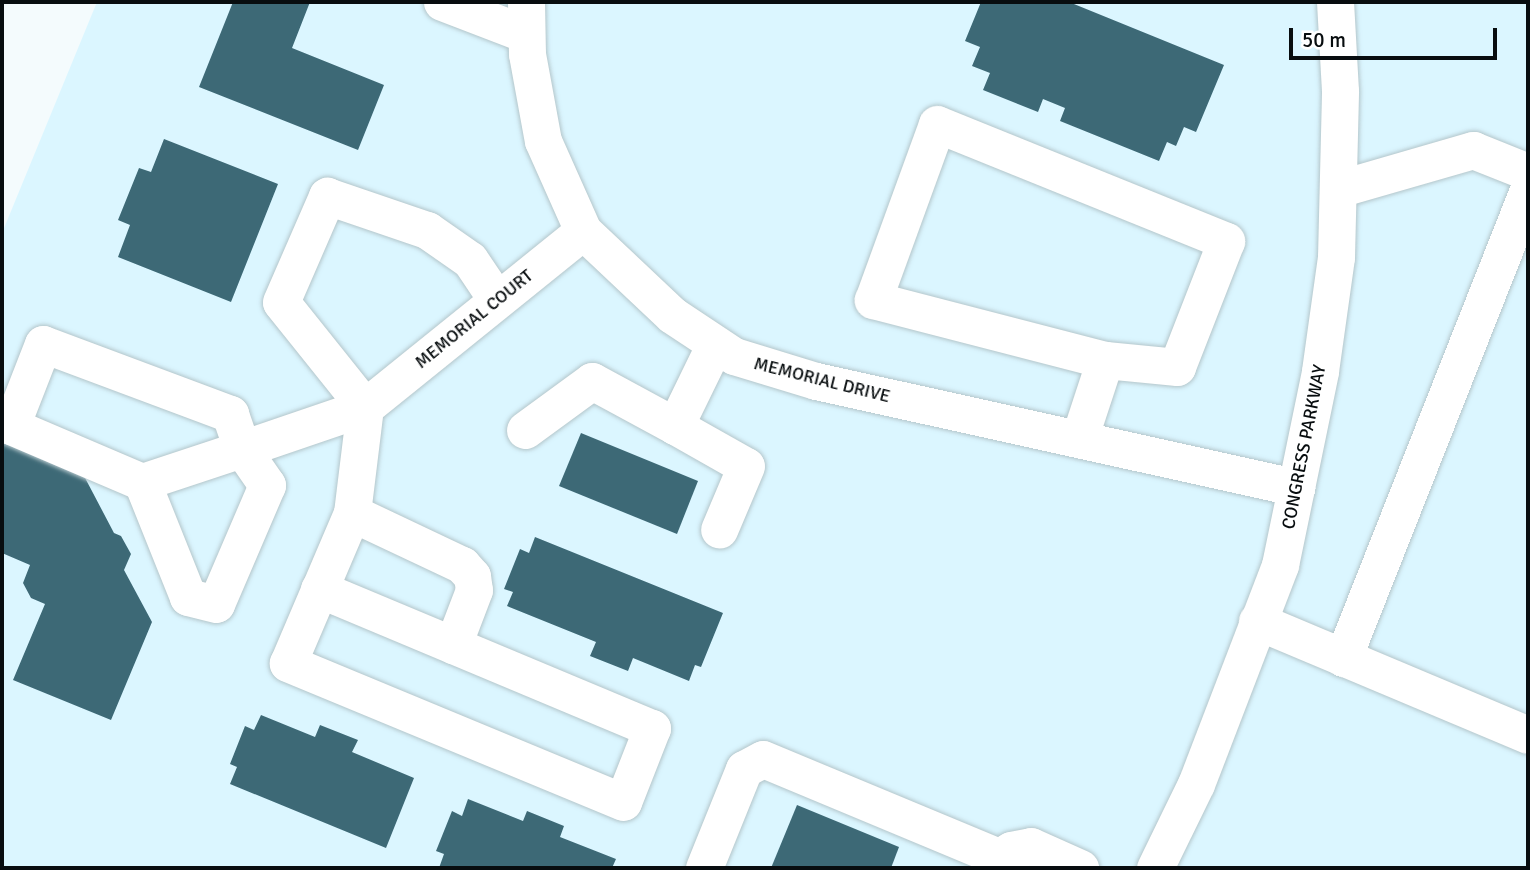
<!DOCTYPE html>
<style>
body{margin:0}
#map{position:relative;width:1530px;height:870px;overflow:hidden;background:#f4fbfd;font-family:Signika,sans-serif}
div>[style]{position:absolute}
.built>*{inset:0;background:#dbf6ff}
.building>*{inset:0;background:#3d6976}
.roads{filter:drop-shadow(0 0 2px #b4c6cb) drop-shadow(0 0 2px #b4c6cb)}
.minor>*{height:37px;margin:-18.5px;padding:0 18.5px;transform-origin:18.5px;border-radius:18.5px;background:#fff}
span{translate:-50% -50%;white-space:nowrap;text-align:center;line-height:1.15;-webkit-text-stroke:6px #fff;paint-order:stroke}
.street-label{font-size:18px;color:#080d0f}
.frame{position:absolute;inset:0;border:4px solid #080d0f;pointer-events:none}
.scale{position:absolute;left:1289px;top:28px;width:208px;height:32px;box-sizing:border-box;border:4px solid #080d0f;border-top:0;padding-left:9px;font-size:21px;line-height:24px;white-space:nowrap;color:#080d0f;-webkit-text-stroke:5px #fff;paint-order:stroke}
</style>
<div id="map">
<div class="built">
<div style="clip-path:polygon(97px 2px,1528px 2px,1528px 868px,2px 868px,2px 233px)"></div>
</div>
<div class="building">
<div style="clip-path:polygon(233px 2px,310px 2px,292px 48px,384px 85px,358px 150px,199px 87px)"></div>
<div style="clip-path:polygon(981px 2px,1069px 2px,1224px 65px,1196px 132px,1184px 127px,1176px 146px,1167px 142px,1159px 161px,1060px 121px,1065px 108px,1043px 99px,1038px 112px,983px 90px,990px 73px,972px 66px,980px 47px,965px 41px)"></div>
<div style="clip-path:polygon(164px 139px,278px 184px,231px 302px,118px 257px,130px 225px,118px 220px,139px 168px,151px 172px)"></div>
<div style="clip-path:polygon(581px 433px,698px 481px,677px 534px,559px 486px)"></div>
<div style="clip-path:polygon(2px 440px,83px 474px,114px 533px,121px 536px,131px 554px,124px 570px,152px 622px,111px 720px,13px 680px,45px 604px,31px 598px,23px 583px,30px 565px,2px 553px)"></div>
<div style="clip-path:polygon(535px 537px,723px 613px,701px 667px,695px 665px,689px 681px,633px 658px,628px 671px,590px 656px,596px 642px,507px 606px,513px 592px,504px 589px,520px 549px,529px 553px)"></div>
<div style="clip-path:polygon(261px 715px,315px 737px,320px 725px,358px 740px,352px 752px,414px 778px,386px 848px,230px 784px,237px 767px,230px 764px,245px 726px,254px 730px)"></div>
<div style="clip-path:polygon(468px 799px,523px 821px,527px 811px,564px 826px,560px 837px,616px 859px,612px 868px,439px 868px,444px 854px,436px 851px,452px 811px,462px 816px)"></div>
<div style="clip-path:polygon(797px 805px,899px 847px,891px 868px,771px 868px)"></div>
</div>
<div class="roads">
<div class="minor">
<div style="left:442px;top:2px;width:90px;rotate:20.9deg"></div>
<div style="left:526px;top:2px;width:52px;rotate:88.9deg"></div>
<div style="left:527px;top:54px;width:88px;rotate:79.6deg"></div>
<div style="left:543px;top:141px;width:98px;rotate:66deg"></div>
<div style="left:583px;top:231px;width:122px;rotate:43.3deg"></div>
<div style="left:672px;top:315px;width:74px;rotate:33.5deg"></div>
<div style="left:734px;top:356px;width:86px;rotate:17deg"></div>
<div style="left:816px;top:381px;width:492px;rotate:12.5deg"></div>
<div style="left:937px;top:124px;width:312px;rotate:22deg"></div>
<div style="left:1226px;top:241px;width:135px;rotate:111.3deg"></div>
<div style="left:1177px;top:367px;width:72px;rotate:-174.4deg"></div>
<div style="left:1105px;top:360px;width:240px;rotate:-165.5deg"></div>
<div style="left:873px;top:300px;width:187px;rotate:-70deg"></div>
<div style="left:1338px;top:189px;width:141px;rotate:-16.1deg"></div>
<div style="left:1473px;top:150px;width:59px;rotate:21.8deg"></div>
<div style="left:675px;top:426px;width:81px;rotate:29.4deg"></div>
<div style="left:746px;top:466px;width:69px;rotate:112.9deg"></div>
<div style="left:525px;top:430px;width:83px;rotate:-36.2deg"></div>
<div style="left:592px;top:381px;width:94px;rotate:28.5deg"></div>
<div style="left:675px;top:426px;width:91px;rotate:-64deg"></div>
<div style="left:1079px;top:439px;width:83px;rotate:-71.8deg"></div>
<div style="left:142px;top:482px;width:105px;rotate:-18.3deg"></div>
<div style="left:242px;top:449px;width:44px;rotate:55.2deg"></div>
<div style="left:267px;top:485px;width:129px;rotate:113.2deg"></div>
<div style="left:216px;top:604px;width:29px;rotate:-166deg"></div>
<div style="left:188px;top:597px;width:124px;rotate:-111.8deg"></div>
<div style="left:142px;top:482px;width:142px;rotate:-156.9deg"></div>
<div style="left:11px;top:426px;width:88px;rotate:-68.7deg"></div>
<div style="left:43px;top:344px;width:200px;rotate:20.5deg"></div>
<div style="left:230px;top:414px;width:37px;rotate:71deg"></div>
<div style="left:242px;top:449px;width:130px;rotate:-18.9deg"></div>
<div style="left:365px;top:407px;width:280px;rotate:-38.9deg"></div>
<div style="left:352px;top:513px;width:122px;rotate:25.3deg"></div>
<div style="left:462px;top:565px;width:15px;rotate:48deg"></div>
<div style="left:472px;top:576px;width:14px;rotate:82deg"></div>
<div style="left:474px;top:590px;width:59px;rotate:110.9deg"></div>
<div style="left:319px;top:589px;width:361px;rotate:22.7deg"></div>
<div style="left:652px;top:728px;width:79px;rotate:111.4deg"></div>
<div style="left:623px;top:802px;width:363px;rotate:-157.5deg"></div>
<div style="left:288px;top:663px;width:163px;rotate:-66.9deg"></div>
<div style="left:352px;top:513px;width:107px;rotate:-83deg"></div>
<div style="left:365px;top:407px;width:134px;rotate:-128.7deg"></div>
<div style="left:281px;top:302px;width:116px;rotate:-66.5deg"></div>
<div style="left:327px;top:196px;width:106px;rotate:18.8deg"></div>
<div style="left:427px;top:230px;width:52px;rotate:34.9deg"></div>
<div style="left:470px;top:260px;width:48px;rotate:56deg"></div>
<div style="left:1257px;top:621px;width:294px;rotate:22.8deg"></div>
<div style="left:1343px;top:658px;width:503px;rotate:-68.43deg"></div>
<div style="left:704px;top:868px;width:107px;rotate:-68deg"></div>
<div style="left:744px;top:769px;width:21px;rotate:-28deg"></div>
<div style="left:763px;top:759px;width:256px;rotate:22.6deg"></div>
<div style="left:990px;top:868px;width:14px;rotate:-51deg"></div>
<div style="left:999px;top:857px;width:14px;rotate:-30deg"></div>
<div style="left:1011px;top:850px;width:20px;rotate:-11deg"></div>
<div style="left:1031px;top:846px;width:54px;rotate:24.2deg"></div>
<div style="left:1155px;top:868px;width:93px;rotate:-64deg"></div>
<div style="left:1196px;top:784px;width:235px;rotate:-69deg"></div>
<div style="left:1280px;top:565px;width:198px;rotate:-78.3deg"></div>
<div style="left:1320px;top:371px;width:115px;rotate:-82deg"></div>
<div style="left:1336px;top:257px;width:166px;rotate:-88.6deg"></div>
<div style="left:1340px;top:91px;width:89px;rotate:-93.2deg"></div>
</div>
</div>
<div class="street-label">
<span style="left:474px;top:319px;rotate:-39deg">MEMORIAL COURT</span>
<span style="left:822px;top:380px;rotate:14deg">MEMORIAL DRIVE</span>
<span style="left:1304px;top:447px;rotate:-79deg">CONGRESS PARKWAY</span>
</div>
<div class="frame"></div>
<div class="scale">50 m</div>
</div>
